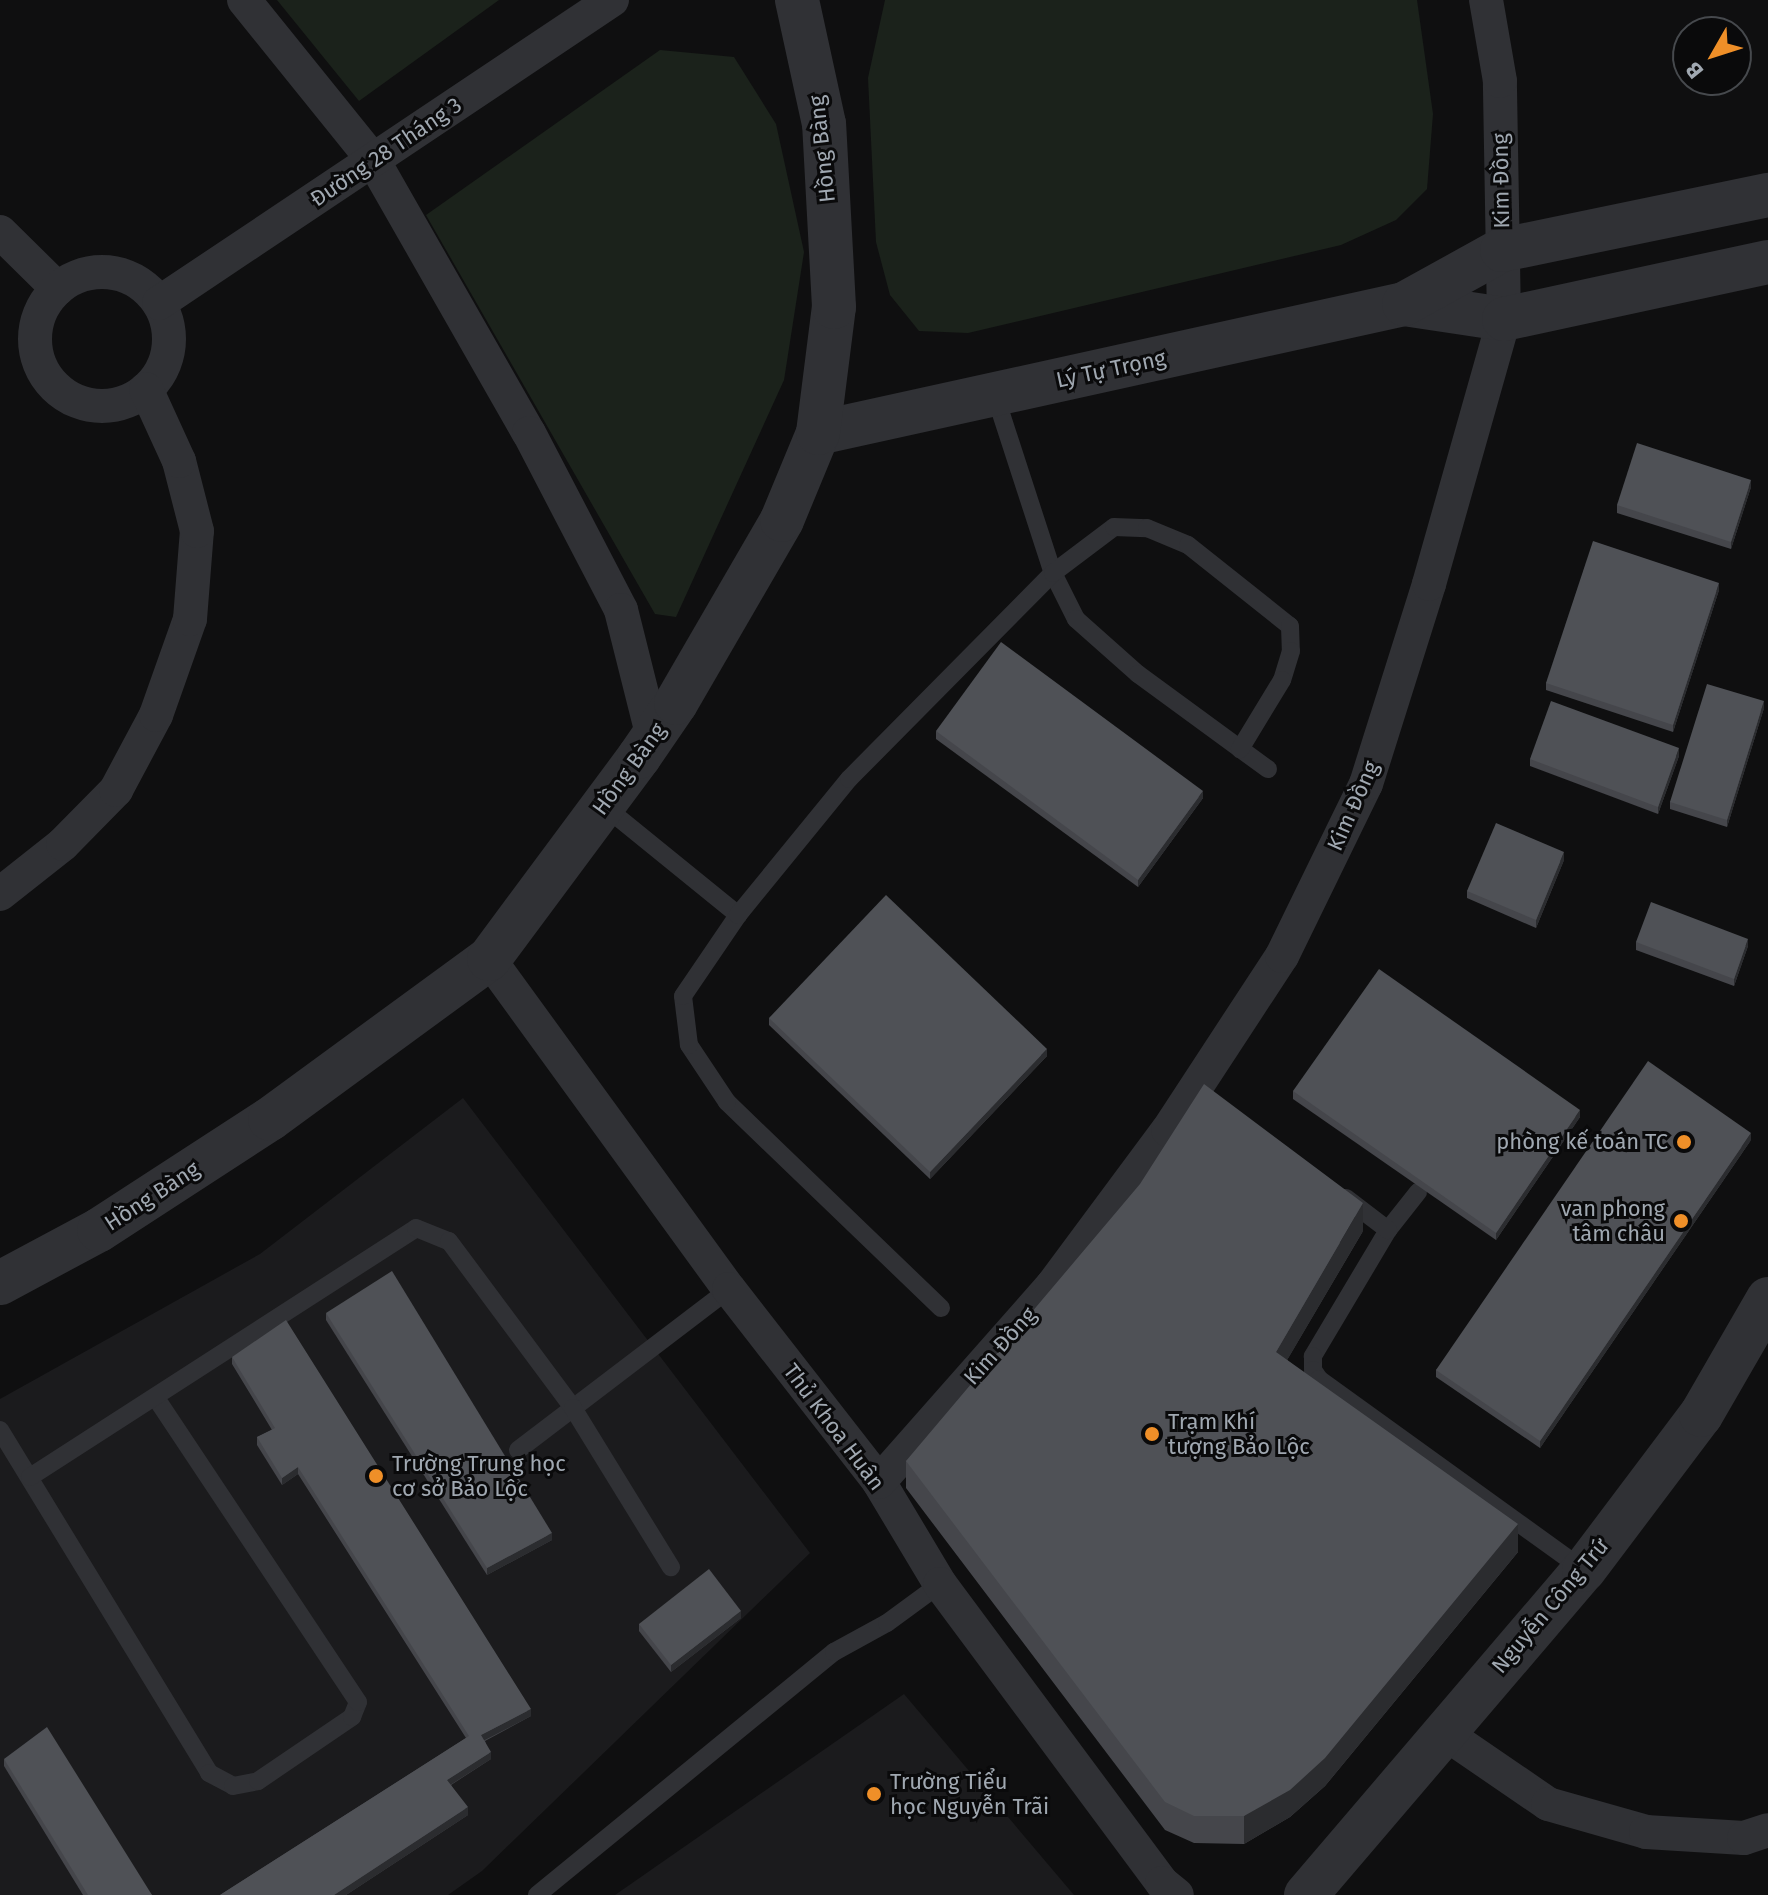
<!DOCTYPE html>
<meta charset="utf-8">
<style>
body{margin:0}
#map{position:relative;width:1768px;height:1895px;overflow:hidden;background:#0f0f10;font-family:"Fira Sans",sans-serif}
div>[style]{position:absolute}
.built>*{inset:0;background:#1b1b1d}
.green>*{inset:0;background:#1b221b}
.service>*{height:18px;margin:-9px;padding:0 9px;transform-origin:9px;border-radius:9px;background:#303135}
.minor>*{height:34px;margin:-17px;padding:0 17px;transform-origin:17px;border-radius:17px;background:#303135}
.minor>.ring{margin:-17px;padding:0;box-sizing:content-box;background:none;border:34px solid #303135;border-radius:50%}
.tertiary>*{height:44px;margin:-22px;padding:0 22px;transform-origin:22px;border-radius:22px;background:#303135}
.wall>*{inset:0;background:#45464b}
.shaded-wall>*{inset:0;background:#2b2c2f}
.building>*{inset:0;background:#4f5156}
.dots>*{width:22px;height:22px;translate:-50% -50%;box-sizing:border-box;border:4px solid #0a0a0b;border-radius:50%}
span{translate:-50% -50%;white-space:nowrap;text-align:center;line-height:1.15;-webkit-text-stroke:6px #0a0a0b;paint-order:stroke}
.street-label{font-size:22px;color:#a0a8b1}
.poi-label{font-size:22px;color:#a0a8b1}
.right{translate:-100% -50%;text-align:right}
.left{translate:0 -50%;text-align:left}
.north{position:absolute;left:1672px;top:16px;width:80px;height:80px;box-sizing:border-box;background:#0a0a0b;border:2px solid #46494d;border-radius:50%;rotate:231deg;font-size:22px;font-weight:700;line-height:32px;text-align:center;color:#a0a8b1}
.north::after{content:'';display:block;margin:auto;width:28px;height:36px;background:#ef8f28;clip-path:polygon(50% 0,100% 100%,50% 72%,0 100%)}
</style>
<div id="map">
<div class="built">
<div style="clip-path:polygon(463px 1098px,810px 1553px,482px 1871px,448px 1895px,0 1895px,0 1399px,260px 1254px)"></div>
<div style="clip-path:polygon(904px 1694px,1074px 1895px,615px 1895px)"></div>
</div>
<div class="green">
<div style="clip-path:polygon(277px 0,499px 0,359px 101px)"></div>
<div style="clip-path:polygon(885px 0,1417px 0,1433px 114px,1427px 189px,1396px 220px,1341px 245px,968px 333px,919px 331px,890px 295px,876px 242px,868px 78px)"></div>
<div style="clip-path:polygon(660px 50px,734px 57px,776px 124px,804px 252px,784px 380px,676px 617px,655px 614px,426px 215px)"></div>
</div>
<div class="service">
<div style="left:995px;top:395px;width:187px;rotate:72deg"></div>
<div style="left:1053px;top:573px;width:51px;rotate:63.4deg"></div>
<div style="left:1076px;top:619px;width:83px;rotate:41.6deg"></div>
<div style="left:1138px;top:674px;width:161px;rotate:36.2deg"></div>
<div style="left:604px;top:806px;width:173px;rotate:39.1deg"></div>
<div style="left:1418px;top:1192px;width:48px;rotate:128.3deg"></div>
<div style="left:1388px;top:1230px;width:147px;rotate:120.8deg"></div>
<div style="left:1313px;top:1356px;width:14px;rotate:90deg"></div>
<div style="left:1313px;top:1370px;width:11px;rotate:56deg"></div>
<div style="left:1319px;top:1379px;width:327px;rotate:35.8deg"></div>
<div style="left:1346px;top:1198px;width:53px;rotate:37.3deg"></div>
<div style="left:941px;top:1308px;width:297px;rotate:-136.1deg"></div>
<div style="left:727px;top:1102px;width:69px;rotate:-123.7deg"></div>
<div style="left:689px;top:1045px;width:49px;rotate:-97deg"></div>
<div style="left:683px;top:996px;width:98px;rotate:-55.8deg"></div>
<div style="left:738px;top:915px;width:176px;rotate:-50.8deg"></div>
<div style="left:849px;top:779px;width:290px;rotate:-45.3deg"></div>
<div style="left:1053px;top:573px;width:76px;rotate:-37deg"></div>
<div style="left:1114px;top:527px;width:33px;rotate:2deg"></div>
<div style="left:1147px;top:528px;width:44px;rotate:22.5deg"></div>
<div style="left:1188px;top:545px;width:130px;rotate:38.5deg"></div>
<div style="left:1290px;top:626px;width:25px;rotate:88deg"></div>
<div style="left:1291px;top:651px;width:30px;rotate:107deg"></div>
<div style="left:1282px;top:680px;width:81px;rotate:121.3deg"></div>
<div style="left:0;top:1430px;width:402px;rotate:58.6deg"></div>
<div style="left:209px;top:1773px;width:27px;rotate:28deg"></div>
<div style="left:233px;top:1786px;width:25px;rotate:-11deg"></div>
<div style="left:258px;top:1781px;width:114px;rotate:-34.2deg"></div>
<div style="left:352px;top:1717px;width:16px;rotate:-68deg"></div>
<div style="left:358px;top:1702px;width:366px;rotate:-123.6deg"></div>
<div style="left:518px;top:1450px;width:265px;rotate:-37.3deg"></div>
<div style="left:30px;top:1477px;width:459px;rotate:-32.8deg"></div>
<div style="left:416px;top:1228px;width:35px;rotate:22deg"></div>
<div style="left:449px;top:1241px;width:208px;rotate:53.4deg"></div>
<div style="left:573px;top:1408px;width:187px;rotate:58.4deg"></div>
<div style="left:537px;top:1895px;width:384px;rotate:-39.3deg"></div>
<div style="left:834px;top:1652px;width:60px;rotate:-28.7deg"></div>
<div style="left:887px;top:1623px;width:66px;rotate:-36.3deg"></div>
</div>
<div class="minor">
<div style="left:244px;top:0;width:206px;rotate:51.1deg"></div>
<div style="left:373px;top:160px;width:314px;rotate:60.3deg"></div>
<div style="left:529px;top:433px;width:199px;rotate:62.5deg"></div>
<div style="left:621px;top:610px;width:131px;rotate:75.9deg"></div>
<div style="left:0;top:232px;width:81px;rotate:44.5deg"></div>
<div class="ring" style="left:35px;top:272px;width:100px;height:100px"></div>
<div style="left:159px;top:303px;width:545px;rotate:-33.78deg"></div>
<div style="left:0;top:894px;width:80px;rotate:-38.4deg"></div>
<div style="left:63px;top:844px;width:76px;rotate:-45.5deg"></div>
<div style="left:116px;top:790px;width:85px;rotate:-61.9deg"></div>
<div style="left:156px;top:715px;width:102px;rotate:-70.5deg"></div>
<div style="left:190px;top:619px;width:88px;rotate:-85.5deg"></div>
<div style="left:197px;top:531px;width:72px;rotate:-104.4deg"></div>
<div style="left:179px;top:461px;width:79px;rotate:-114.6deg"></div>
<div style="left:489px;top:959px;width:408px;rotate:54deg"></div>
<div style="left:729px;top:1289px;width:244px;rotate:52.1deg"></div>
<div style="left:879px;top:1482px;width:119px;rotate:59.1deg"></div>
<div style="left:940px;top:1584px;width:372px;rotate:53.4deg"></div>
<div style="left:1162px;top:1883px;width:19px;rotate:39deg"></div>
<div style="left:879px;top:1482px;width:261px;rotate:-48.6deg"></div>
<div style="left:1052px;top:1286px;width:194px;rotate:-53.4deg"></div>
<div style="left:1168px;top:1130px;width:208px;rotate:-56.8deg"></div>
<div style="left:1282px;top:956px;width:191px;rotate:-64deg"></div>
<div style="left:1366px;top:784px;width:210px;rotate:-72.5deg"></div>
<div style="left:1429px;top:584px;width:275px;rotate:-74.2deg"></div>
<div style="left:1504px;top:319px;width:238px;rotate:-91deg"></div>
<div style="left:1500px;top:81px;width:82px;rotate:-99.8deg"></div>
<div style="left:1443px;top:1732px;width:127px;rotate:34.4deg"></div>
<div style="left:1548px;top:1804px;width:102px;rotate:15.9deg"></div>
<div style="left:1646px;top:1832px;width:98px;rotate:3.5deg"></div>
<div style="left:1744px;top:1838px;width:25px;rotate:-18deg"></div>
</div>
<div class="tertiary">
<div style="left:1404px;top:304px;width:101px;rotate:8.5deg"></div>
<div style="left:1504px;top:319px;width:270px;rotate:-12.2deg"></div>
<div style="left:818px;top:433px;width:600px;rotate:-12.41deg"></div>
<div style="left:1404px;top:304px;width:112px;rotate:-28.9deg"></div>
<div style="left:1502px;top:250px;width:272px;rotate:-11.7deg"></div>
<div style="left:0;top:1283px;width:112px;rotate:-28.2deg"></div>
<div style="left:99px;top:1230px;width:204px;rotate:-33deg"></div>
<div style="left:270px;top:1119px;width:271px;rotate:-36.2deg"></div>
<div style="left:489px;top:959px;width:252px;rotate:-53.4deg"></div>
<div style="left:639px;top:757px;width:65px;rotate:-55.6deg"></div>
<div style="left:676px;top:703px;width:211px;rotate:-59.9deg"></div>
<div style="left:782px;top:520px;width:94px;rotate:-67.5deg"></div>
<div style="left:818px;top:433px;width:127px;rotate:-82.8deg"></div>
<div style="left:834px;top:307px;width:183px;rotate:-93.1deg"></div>
<div style="left:824px;top:124px;width:127px;rotate:-102.3deg"></div>
<div style="left:1306px;top:1895px;width:428px;rotate:-49.5deg"></div>
<div style="left:1584px;top:1570px;width:194px;rotate:-53deg"></div>
<div style="left:1701px;top:1415px;width:134px;rotate:-60deg"></div>
</div>
<div class="wall">
<div style="clip-path:polygon(1751px 487px,1731px 549px,1617px 513px,1617px 505px)"></div>
<div style="clip-path:polygon(1719px 590px,1673px 732px,1546px 690px,1546px 683px)"></div>
<div style="clip-path:polygon(1764px 708px,1727px 827px,1670px 809px,1670px 802px)"></div>
<div style="clip-path:polygon(936px 731px,1203px 798px,1138px 887px,936px 739px)"></div>
<div style="clip-path:polygon(1679px 756px,1658px 814px,1530px 766px,1530px 759px)"></div>
<div style="clip-path:polygon(1564px 860px,1536px 928px,1467px 898px,1467px 891px)"></div>
<div style="clip-path:polygon(1636px 942px,1748px 946px,1734px 986px,1636px 950px)"></div>
<div style="clip-path:polygon(769px 1018px,1047px 1056px,930px 1179px,769px 1025px)"></div>
<div style="clip-path:polygon(1293px 1091px,1580px 1117px,1496px 1240px,1293px 1099px)"></div>
<div style="clip-path:polygon(1751px 1140px,1540px 1448px,1436px 1377px,1436px 1370px)"></div>
<div style="clip-path:polygon(1363px 1231px,1287px 1360px,1518px 1552px,1325px 1786px,1290px 1817px,1244px 1844px,1194px 1843px,1165px 1830px,906px 1488px,906px 1461px)"></div>
<div style="clip-path:polygon(326px 1313px,552px 1540px,487px 1575px,326px 1320px)"></div>
<div style="clip-path:polygon(232px 1357px,531px 1716px,485px 1741px,491px 1759px,451px 1785px,468px 1815px,346px 1895px,220px 1895px,466px 1738px,298px 1474px,282px 1485px,257px 1445px,257px 1437px,272px 1430px,232px 1364px)"></div>
<div style="clip-path:polygon(741px 1618px,671px 1672px,639px 1631px,639px 1624px)"></div>
<div style="clip-path:polygon(4px 1759px,152px 1895px,83px 1895px,4px 1766px)"></div>
</div>
<div class="shaded-wall">
<div style="clip-path:polygon(1751px 480px,1751px 487px,1731px 549px,1731px 542px)"></div>
<div style="clip-path:polygon(1719px 583px,1719px 590px,1673px 732px,1673px 725px)"></div>
<div style="clip-path:polygon(1764px 701px,1764px 708px,1727px 827px,1727px 820px)"></div>
<div style="clip-path:polygon(1679px 748px,1679px 756px,1658px 814px,1658px 807px)"></div>
<div style="clip-path:polygon(1203px 791px,1203px 798px,1138px 887px,1138px 880px)"></div>
<div style="clip-path:polygon(1564px 852px,1564px 860px,1536px 928px,1536px 920px)"></div>
<div style="clip-path:polygon(1748px 939px,1748px 946px,1734px 986px,1734px 979px)"></div>
<div style="clip-path:polygon(1047px 1049px,1047px 1056px,930px 1179px,930px 1172px)"></div>
<div style="clip-path:polygon(1580px 1110px,1580px 1117px,1496px 1240px,1496px 1233px)"></div>
<div style="clip-path:polygon(1751px 1133px,1751px 1140px,1540px 1448px,1540px 1441px)"></div>
<div style="clip-path:polygon(1363px 1203px,1363px 1231px,1276px 1379px,1276px 1352px)"></div>
<div style="clip-path:polygon(298px 1467px,298px 1474px,282px 1485px,282px 1478px)"></div>
<div style="clip-path:polygon(1518px 1524px,1518px 1552px,1325px 1786px,1290px 1817px,1244px 1844px,1244px 1816px)"></div>
<div style="clip-path:polygon(552px 1533px,552px 1540px,487px 1575px,487px 1568px)"></div>
<div style="clip-path:polygon(741px 1611px,741px 1618px,671px 1672px,671px 1665px)"></div>
<div style="clip-path:polygon(531px 1709px,531px 1716px,481px 1742px,481px 1735px)"></div>
<div style="clip-path:polygon(491px 1752px,491px 1759px,447px 1787px,447px 1780px)"></div>
<div style="clip-path:polygon(468px 1807px,468px 1815px,346px 1895px,334px 1895px)"></div>
</div>
<div class="building">
<div style="clip-path:polygon(1637px 443px,1751px 480px,1731px 542px,1617px 505px)"></div>
<div style="clip-path:polygon(1593px 541px,1719px 583px,1673px 725px,1546px 683px)"></div>
<div style="clip-path:polygon(1001px 642px,1203px 791px,1138px 880px,936px 731px)"></div>
<div style="clip-path:polygon(1707px 684px,1764px 701px,1727px 820px,1670px 802px)"></div>
<div style="clip-path:polygon(1551px 701px,1679px 748px,1658px 807px,1530px 759px)"></div>
<div style="clip-path:polygon(1496px 823px,1564px 852px,1536px 920px,1467px 891px)"></div>
<div style="clip-path:polygon(886px 895px,1047px 1049px,930px 1172px,769px 1018px)"></div>
<div style="clip-path:polygon(1651px 902px,1748px 939px,1734px 979px,1636px 942px)"></div>
<div style="clip-path:polygon(1379px 969px,1580px 1110px,1496px 1233px,1293px 1091px)"></div>
<div style="clip-path:polygon(1648px 1061px,1751px 1133px,1540px 1441px,1436px 1370px)"></div>
<div style="clip-path:polygon(1204px 1084px,1363px 1203px,1276px 1352px,1518px 1524px,1325px 1758px,1290px 1790px,1244px 1816px,1194px 1816px,1165px 1802px,906px 1461px,1140px 1184px)"></div>
<div style="clip-path:polygon(392px 1271px,552px 1533px,487px 1568px,326px 1313px)"></div>
<div style="clip-path:polygon(286px 1320px,531px 1709px,481px 1735px,491px 1752px,447px 1780px,468px 1807px,334px 1895px,220px 1895px,469px 1736px,298px 1467px,282px 1478px,257px 1437px,275px 1428px,232px 1357px)"></div>
<div style="clip-path:polygon(709px 1569px,741px 1611px,671px 1665px,639px 1624px)"></div>
<div style="clip-path:polygon(47px 1727px,152px 1895px,88px 1895px,4px 1759px)"></div>
</div>
<div class="dots">
<div style="left:1684px;top:1142px;background:#ef8f28"></div>
<div style="left:1681px;top:1221px;background:#ef8f28"></div>
<div style="left:1152px;top:1434px;background:#ef8f28"></div>
<div style="left:376px;top:1476px;background:#ef8f28"></div>
<div style="left:874px;top:1794px;background:#ef8f28"></div>
</div>
<div class="street-label">
<span style="left:822px;top:149px;rotate:-96deg">Hồng Bàng</span>
<span style="left:386px;top:152px;rotate:-34deg">Đường 28 Tháng 3</span>
<span style="left:1501px;top:181px;rotate:-91deg">Kim Đồng</span>
<span style="left:1111px;top:369px;rotate:-12deg">Lý Tự Trọng</span>
<span style="left:629px;top:769px;rotate:-54deg">Hồng Bàng</span>
<span style="left:1353px;top:806px;rotate:-66deg">Kim Đồng</span>
<span style="left:152px;top:1196px;rotate:-33deg">Hồng Bàng</span>
<span style="left:1000px;top:1346px;rotate:-48deg">Kim Đồng</span>
<span style="left:834px;top:1427px;rotate:53deg">Thủ Khoa Huân</span>
<span style="left:1550px;top:1606px;rotate:-50deg">Nguyễn Công Trứ</span>
</div>
<div class="poi-label">
<span class="right" style="left:1668px;top:1142px">phòng kế toán TC</span>
<span class="right" style="left:1665px;top:1221px">van phong<br>tâm châu</span>
<span class="left" style="left:1168px;top:1434px">Trạm Khí<br>tượng Bảo Lộc</span>
<span class="left" style="left:392px;top:1476px">Trường Trung học<br>cơ sở Bảo Lộc</span>
<span class="left" style="left:890px;top:1794px">Trường Tiểu<br>học Nguyễn Trãi</span>
</div>
<div class="north">B</div>
</div>
